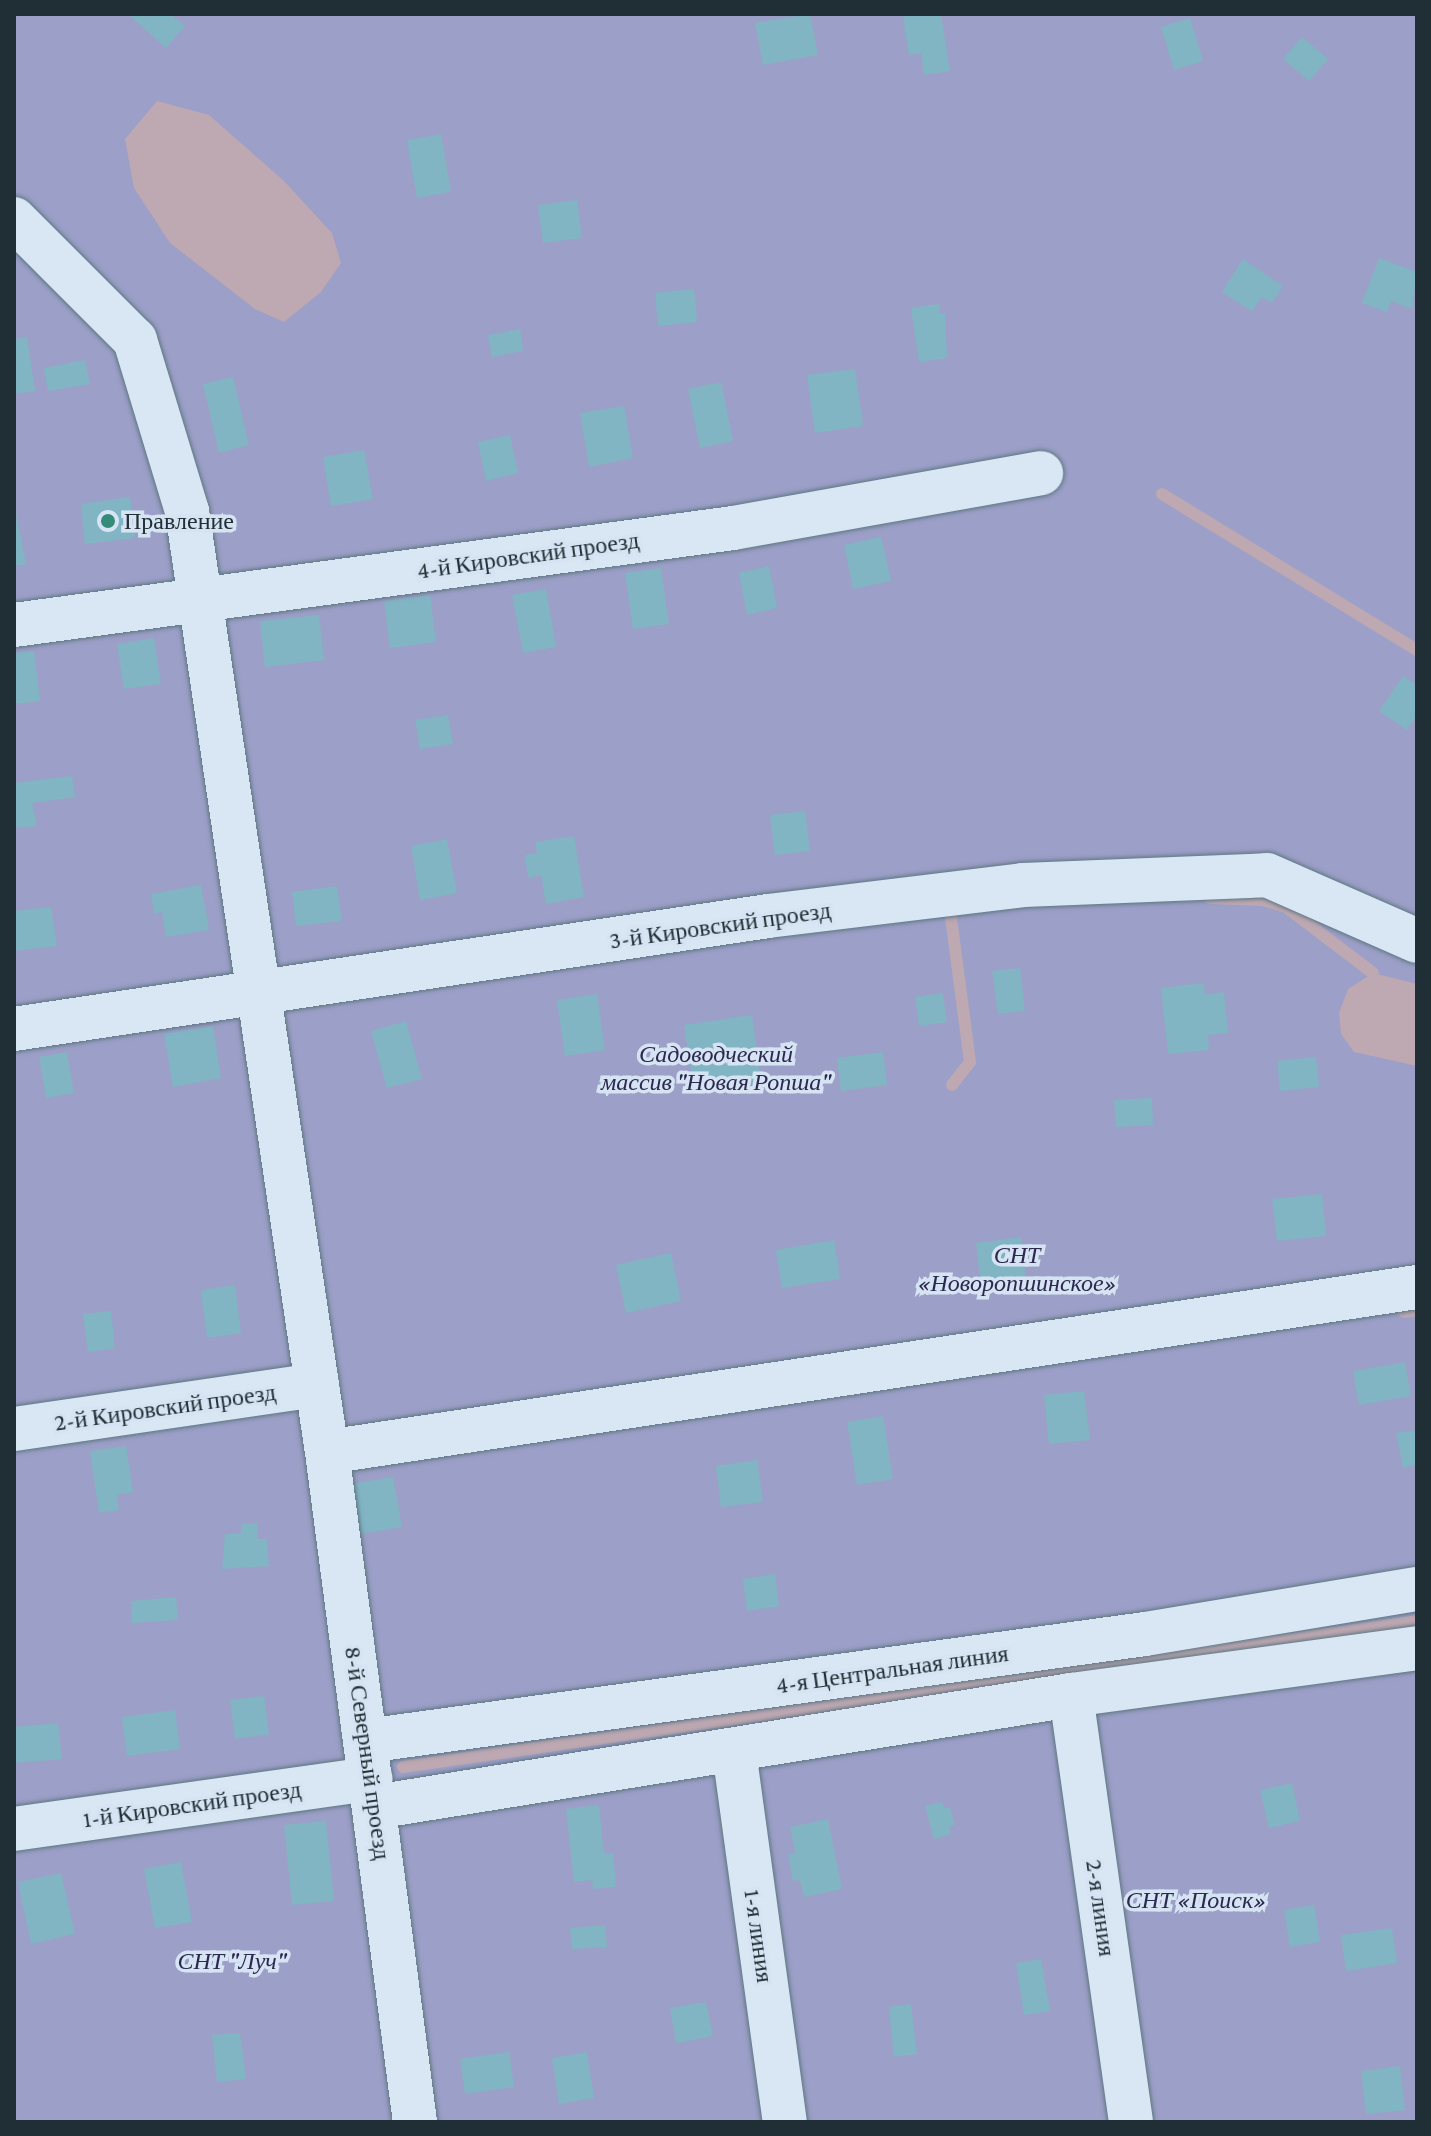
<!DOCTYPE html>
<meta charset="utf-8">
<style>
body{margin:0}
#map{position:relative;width:1431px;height:2136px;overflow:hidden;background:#c7d8e9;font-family:"Crimson Pro",serif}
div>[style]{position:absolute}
.green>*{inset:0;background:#9c9fc7}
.water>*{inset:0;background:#bea8b2}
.stream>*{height:12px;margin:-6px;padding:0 6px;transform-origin:6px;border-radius:6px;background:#bea8b2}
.building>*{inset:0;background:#81b5c4}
.roads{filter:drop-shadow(0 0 2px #5e7783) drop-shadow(0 0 2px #5e7783)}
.minor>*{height:44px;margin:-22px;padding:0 22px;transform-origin:22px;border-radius:22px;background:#d9e7f5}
.dots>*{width:22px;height:22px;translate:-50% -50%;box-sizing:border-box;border:4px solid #d6e3f2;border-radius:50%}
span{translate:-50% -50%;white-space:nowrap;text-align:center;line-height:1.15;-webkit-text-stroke:7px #d6e3f2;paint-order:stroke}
.poi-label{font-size:24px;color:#202f35}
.left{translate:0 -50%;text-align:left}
.street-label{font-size:24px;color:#202f35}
.park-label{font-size:24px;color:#2b294f;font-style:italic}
.frame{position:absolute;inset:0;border:16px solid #202f35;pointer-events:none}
</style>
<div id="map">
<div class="green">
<div style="clip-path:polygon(14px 14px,1417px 14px,1417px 2122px,14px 2122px)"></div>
</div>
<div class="water">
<div style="clip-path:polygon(157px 101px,209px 115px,284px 181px,332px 233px,341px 263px,321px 292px,284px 322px,255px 309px,170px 243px,134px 188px,125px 139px)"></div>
<div style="clip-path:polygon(1373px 973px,1417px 984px,1417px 1066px,1354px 1052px,1341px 1034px,1339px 1013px,1348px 989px)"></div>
</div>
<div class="stream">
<div style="left:1162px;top:494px;width:299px;rotate:31.5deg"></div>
<div style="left:1210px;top:898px;width:52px;rotate:2.2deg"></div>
<div style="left:1262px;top:900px;width:25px;rotate:16deg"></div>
<div style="left:1286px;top:907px;width:109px;rotate:37.2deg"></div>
<div style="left:952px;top:1085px;width:29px;rotate:-52deg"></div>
<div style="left:970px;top:1062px;width:153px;rotate:-97.5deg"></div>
<div style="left:950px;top:910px;width:11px;rotate:-5deg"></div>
<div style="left:1404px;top:1312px;width:13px;rotate:-9deg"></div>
<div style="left:403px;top:1767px;width:1024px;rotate:-8.19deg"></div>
</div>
<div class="building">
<div style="clip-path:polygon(128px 14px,171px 14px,185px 26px,166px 48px)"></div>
<div style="clip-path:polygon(810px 14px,818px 55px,763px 65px,755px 23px)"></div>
<div style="clip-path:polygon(941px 14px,950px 71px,924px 75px,921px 53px,909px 55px,903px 15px)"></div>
<div style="clip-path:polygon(1190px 18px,1203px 61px,1174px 70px,1161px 27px)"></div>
<div style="clip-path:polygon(1302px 37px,1328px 59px,1309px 81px,1283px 59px)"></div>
<div style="clip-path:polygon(441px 134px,451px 192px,417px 198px,407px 140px)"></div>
<div style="clip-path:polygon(577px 200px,582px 238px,543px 243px,538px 205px)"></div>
<div style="clip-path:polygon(1379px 258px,1417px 272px,1412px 309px,1391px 301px,1387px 312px,1362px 303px)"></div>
<div style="clip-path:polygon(1243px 259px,1283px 286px,1272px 303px,1262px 297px,1252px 311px,1222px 292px)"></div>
<div style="clip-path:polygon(694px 289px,697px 322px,658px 326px,655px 293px)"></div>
<div style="clip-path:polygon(939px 304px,940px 314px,945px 313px,947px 358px,919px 362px,911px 308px)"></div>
<div style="clip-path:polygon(520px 329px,523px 351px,492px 357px,488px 335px)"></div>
<div style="clip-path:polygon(27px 337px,35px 391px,14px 394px,14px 339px)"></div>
<div style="clip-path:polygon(85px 360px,90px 384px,48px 391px,44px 368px)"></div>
<div style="clip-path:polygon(855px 369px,863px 426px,815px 433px,807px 375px)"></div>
<div style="clip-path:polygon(233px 377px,249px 445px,219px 453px,203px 384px)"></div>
<div style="clip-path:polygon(721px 382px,733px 441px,700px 448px,688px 389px)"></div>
<div style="clip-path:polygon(624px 406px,633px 458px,589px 467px,580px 413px)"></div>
<div style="clip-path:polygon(510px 435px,518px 473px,486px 481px,478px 442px)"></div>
<div style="clip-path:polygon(364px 450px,373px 499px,331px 506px,323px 457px)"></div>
<div style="clip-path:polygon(130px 497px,135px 538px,85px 544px,81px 504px)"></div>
<div style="clip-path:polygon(14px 503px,26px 564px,14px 566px)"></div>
<div style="clip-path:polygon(881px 537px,891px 581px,853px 589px,844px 545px)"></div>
<div style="clip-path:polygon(769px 566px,777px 608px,747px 615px,739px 573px)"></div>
<div style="clip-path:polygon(661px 568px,669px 624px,633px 629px,625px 573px)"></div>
<div style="clip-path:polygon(546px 589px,556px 647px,523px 653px,512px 595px)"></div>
<div style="clip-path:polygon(430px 595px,436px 642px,390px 648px,384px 601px)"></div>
<div style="clip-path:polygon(319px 615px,324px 660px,265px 667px,260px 621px)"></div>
<div style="clip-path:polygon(154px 638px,161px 684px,124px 689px,117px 644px)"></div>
<div style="clip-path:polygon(34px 651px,40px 701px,14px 704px,14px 653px)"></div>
<div style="clip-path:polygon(1403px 676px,1417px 685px,1417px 715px,1407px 730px,1379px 711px)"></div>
<div style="clip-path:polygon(448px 715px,453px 744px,420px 749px,415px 720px)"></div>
<div style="clip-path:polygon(72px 776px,75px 797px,32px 803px,37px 826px,14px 828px,14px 783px)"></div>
<div style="clip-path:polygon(805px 811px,810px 851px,775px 855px,770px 815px)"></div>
<div style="clip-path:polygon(574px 836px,584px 897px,546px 904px,541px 875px,528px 878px,525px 855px,537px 853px,535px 842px)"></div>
<div style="clip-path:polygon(447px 839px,457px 893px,420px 900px,411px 846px)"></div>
<div style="clip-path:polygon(201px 885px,209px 930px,166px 937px,162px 912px,154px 914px,151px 894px)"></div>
<div style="clip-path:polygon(337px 886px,342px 921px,296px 926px,292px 892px)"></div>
<div style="clip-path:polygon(51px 907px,57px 946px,14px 951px,14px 911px)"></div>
<div style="clip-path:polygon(1020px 968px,1025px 1011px,998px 1014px,992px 971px)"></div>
<div style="clip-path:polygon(1204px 983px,1205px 995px,1224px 992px,1228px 1033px,1208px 1035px,1209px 1050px,1168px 1054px,1161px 988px)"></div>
<div style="clip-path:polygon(943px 993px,947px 1022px,919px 1026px,915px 997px)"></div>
<div style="clip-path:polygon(597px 994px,605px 1050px,565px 1056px,557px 1000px)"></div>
<div style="clip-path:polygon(752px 1015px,761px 1082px,694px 1091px,684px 1025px)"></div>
<div style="clip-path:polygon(406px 1021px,422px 1079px,387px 1088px,371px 1031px)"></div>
<div style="clip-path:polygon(213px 1026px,221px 1078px,173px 1087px,164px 1034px)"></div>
<div style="clip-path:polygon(67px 1052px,74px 1093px,46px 1098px,39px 1057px)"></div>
<div style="clip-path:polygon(883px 1052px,887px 1085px,841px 1091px,837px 1058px)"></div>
<div style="clip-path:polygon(1316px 1057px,1319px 1087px,1280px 1091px,1277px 1061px)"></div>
<div style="clip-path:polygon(1152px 1098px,1153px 1125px,1116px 1127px,1114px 1100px)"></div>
<div style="clip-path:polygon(1322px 1194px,1326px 1236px,1277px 1241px,1272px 1199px)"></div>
<div style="clip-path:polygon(1021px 1237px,1026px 1282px,981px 1287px,976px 1243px)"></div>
<div style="clip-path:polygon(834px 1240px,840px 1279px,782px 1288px,776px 1250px)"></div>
<div style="clip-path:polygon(671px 1253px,681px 1301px,626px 1313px,616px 1265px)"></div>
<div style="clip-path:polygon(235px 1285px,241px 1333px,207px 1338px,201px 1290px)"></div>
<div style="clip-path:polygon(111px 1311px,115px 1348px,88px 1352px,83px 1314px)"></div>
<div style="clip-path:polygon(1405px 1362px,1411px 1396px,1359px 1405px,1353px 1371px)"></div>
<div style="clip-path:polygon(1084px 1391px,1090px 1440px,1049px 1444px,1044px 1395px)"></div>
<div style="clip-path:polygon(883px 1416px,893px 1479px,857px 1485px,847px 1422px)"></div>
<div style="clip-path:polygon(1416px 1430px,1417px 1465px,1403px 1468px,1396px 1433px)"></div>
<div style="clip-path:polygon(126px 1446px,133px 1492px,117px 1495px,119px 1510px,99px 1513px,90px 1451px)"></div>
<div style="clip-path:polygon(757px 1460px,763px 1502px,721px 1507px,716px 1466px)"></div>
<div style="clip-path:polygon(393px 1477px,402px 1527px,354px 1535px,345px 1485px)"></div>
<div style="clip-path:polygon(257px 1523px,258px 1539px,267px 1539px,269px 1566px,222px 1569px,225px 1534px,241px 1533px,241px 1524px)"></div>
<div style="clip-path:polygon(775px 1574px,779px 1606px,747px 1611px,743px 1579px)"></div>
<div style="clip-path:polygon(176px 1597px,178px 1620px,132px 1623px,131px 1601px)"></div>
<div style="clip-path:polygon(264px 1696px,269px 1734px,235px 1739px,230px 1700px)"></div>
<div style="clip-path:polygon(175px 1710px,180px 1749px,127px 1756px,122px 1717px)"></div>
<div style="clip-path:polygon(58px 1723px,62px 1759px,14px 1763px,14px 1727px)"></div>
<div style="clip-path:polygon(1292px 1783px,1300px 1821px,1269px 1828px,1260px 1790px)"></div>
<div style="clip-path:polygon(942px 1802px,944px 1808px,950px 1807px,955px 1825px,949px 1826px,951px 1834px,934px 1839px,925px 1806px)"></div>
<div style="clip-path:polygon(599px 1805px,604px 1853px,613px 1853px,616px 1887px,593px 1889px,592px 1880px,574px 1882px,566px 1809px)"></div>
<div style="clip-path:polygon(828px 1819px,842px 1889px,804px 1897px,800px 1880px,793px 1881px,788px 1854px,795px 1853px,790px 1827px)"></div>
<div style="clip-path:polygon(326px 1821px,334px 1901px,292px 1905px,284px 1825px)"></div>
<div style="clip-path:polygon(181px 1862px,192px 1922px,155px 1928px,144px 1869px)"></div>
<div style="clip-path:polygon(61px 1873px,75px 1934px,31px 1944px,18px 1882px)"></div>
<div style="clip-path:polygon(1314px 1905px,1320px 1942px,1290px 1947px,1284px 1910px)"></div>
<div style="clip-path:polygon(605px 1925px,607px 1947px,572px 1949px,570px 1928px)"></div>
<div style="clip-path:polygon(1392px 1928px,1397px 1963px,1346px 1971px,1341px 1935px)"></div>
<div style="clip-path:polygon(1041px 1959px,1050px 2011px,1024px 2015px,1016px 1963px)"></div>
<div style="clip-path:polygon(706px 2002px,713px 2036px,676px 2043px,670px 2008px)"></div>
<div style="clip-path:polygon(911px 2004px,917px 2054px,894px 2057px,889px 2007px)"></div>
<div style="clip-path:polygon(240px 2033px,246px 2079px,217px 2082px,212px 2035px)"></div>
<div style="clip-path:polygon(509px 2052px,514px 2087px,465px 2094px,460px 2059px)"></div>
<div style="clip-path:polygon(587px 2052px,594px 2098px,559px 2104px,552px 2058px)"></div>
<div style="clip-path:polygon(1400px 2066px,1405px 2110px,1366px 2114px,1361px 2071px)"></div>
</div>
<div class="roads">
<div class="minor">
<div style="left:14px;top:219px;width:171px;rotate:45deg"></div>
<div style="left:135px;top:340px;width:179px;rotate:73.1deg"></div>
<div style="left:187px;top:511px;width:951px;rotate:81.54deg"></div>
<div style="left:327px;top:1452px;width:676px;rotate:82.52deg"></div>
<div style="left:14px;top:625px;width:726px;rotate:-7.68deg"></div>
<div style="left:733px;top:528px;width:313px;rotate:-10.1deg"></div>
<div style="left:14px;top:1029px;width:762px;rotate:-8.52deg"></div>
<div style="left:768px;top:916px;width:257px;rotate:-6.9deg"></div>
<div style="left:1023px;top:885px;width:244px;rotate:-2.3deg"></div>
<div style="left:1267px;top:875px;width:164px;rotate:23.7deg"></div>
<div style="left:14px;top:1429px;width:306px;rotate:-8.3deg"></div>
<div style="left:327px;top:1452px;width:1102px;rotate:-8.61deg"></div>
<div style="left:1071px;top:1695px;width:431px;rotate:82deg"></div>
<div style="left:366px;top:1741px;width:786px;rotate:-7.82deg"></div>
<div style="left:1145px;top:1634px;width:276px;rotate:-9.4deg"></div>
<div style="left:734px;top:1751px;width:374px;rotate:82.2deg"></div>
<div style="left:375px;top:1807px;width:705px;rotate:-9.14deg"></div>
<div style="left:1071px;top:1695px;width:349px;rotate:-7.7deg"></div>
<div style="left:14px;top:1829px;width:360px;rotate:-8deg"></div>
</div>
</div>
<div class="dots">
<div style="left:108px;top:521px;background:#358c7a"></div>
</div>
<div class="poi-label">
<span class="left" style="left:124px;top:521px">Правление</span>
</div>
<div class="street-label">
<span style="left:528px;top:555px;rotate:-8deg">4-й Кировский проезд</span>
<span style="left:720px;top:925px;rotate:-8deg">3-й Кировский проезд</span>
<span style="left:165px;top:1407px;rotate:-8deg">2-й Кировский проезд</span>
<span style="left:892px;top:1669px;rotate:-8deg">4-я Центральная линия</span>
<span style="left:368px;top:1753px;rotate:82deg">8-й Северный проезд</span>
<span style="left:192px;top:1804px;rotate:-8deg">1-й Кировский проезд</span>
<span style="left:1101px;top:1908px;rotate:82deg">2-я линия</span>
<span style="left:759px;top:1936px;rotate:82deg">1-я линия</span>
</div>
<div class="park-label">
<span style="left:716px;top:1068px">Садоводческий<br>массив "Новая Ропша"</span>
<span style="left:1017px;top:1269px">СНТ<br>«Новоропшинское»</span>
<span style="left:1196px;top:1900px">СНТ «Поиск»</span>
<span style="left:232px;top:1961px">СНТ "Луч"</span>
</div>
<div class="frame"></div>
</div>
